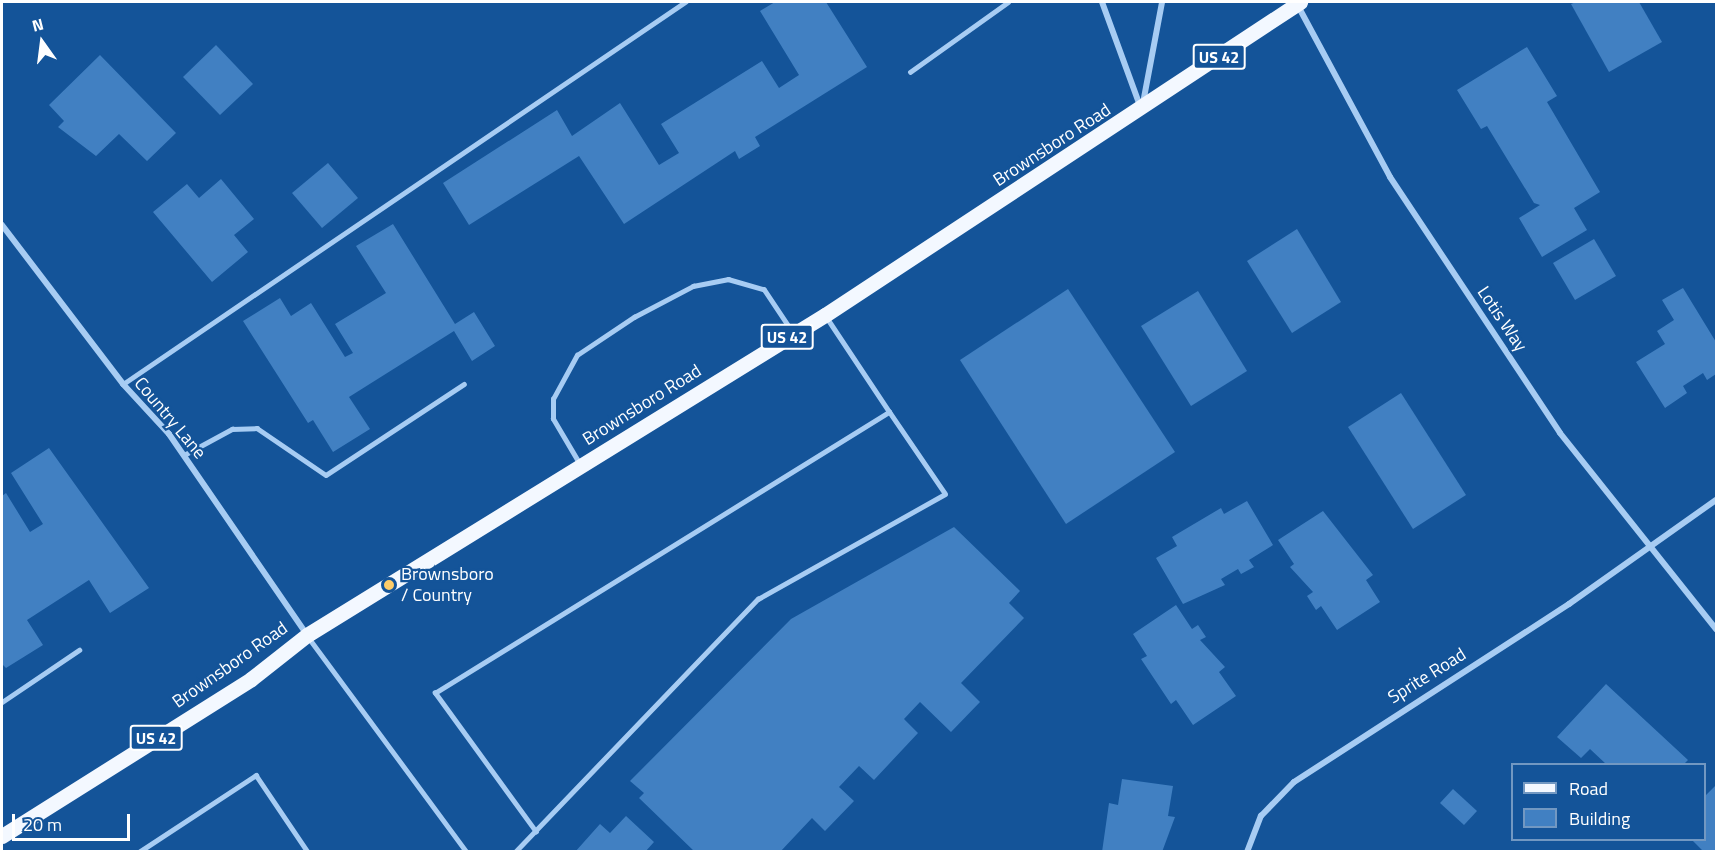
<!DOCTYPE html>
<style>
body{margin:0}
#map{position:relative;width:1718px;height:853px;overflow:hidden;background:#145499;font-family:"Titillium Web",sans-serif}
div>[style]{position:absolute}
.building>*{inset:0;background:#4180c2}
.lane>*{height:4.5px;margin:-2.25px;padding:0 2.25px;transform-origin:2.25px;border-radius:2.25px;background:#a7ccf3}
.street>*{height:6px;margin:-3px;padding:0 3px;transform-origin:3px;border-radius:3px;background:#a7ccf3}
.primary>*{height:15px;margin:-7.5px;padding:0 7.5px;transform-origin:7.5px;border-radius:7.5px;background:#f3f8ff}
.dots>*{width:16px;height:16px;translate:-50% -50%;box-sizing:border-box;border:3px solid #145499;border-radius:50%}
span{translate:-50% -50%;white-space:nowrap;text-align:center;line-height:1.15;-webkit-text-stroke:4.5px #145499;paint-order:stroke}
.shield-label span{padding:2px 4px;background:#145499;border:2px solid;border-radius:4px;-webkit-text-stroke-width:0}
.shield-label{font-size:16px;color:#fff;font-weight:700}
.street-label{font-size:18px;color:#fff}
.poi-label{font-size:18px;color:#fff}
.left{translate:0 -50%;text-align:left}
.frame{position:absolute;inset:0;border:3px solid #fff;pointer-events:none}
.legend{position:absolute;left:1511px;top:763px;width:195px;height:78px;box-sizing:border-box;background:#145499;border:2px solid #7298c2;margin:0;padding:8px 10px;list-style:none;font-size:18px;color:#fff}
.legend li{display:flex;align-items:center;gap:12px;height:30px}
.legend b{width:30px;border:2px solid #7298c2}
.north{position:absolute;left:12px;top:12px;width:60px;height:60px;-webkit-text-stroke:4px #145499;paint-order:stroke;rotate:346deg;font-size:16px;font-weight:700;line-height:24px;text-align:center;color:#fff}
.north::after{content:'';display:block;margin:auto;width:21px;height:27px;background:#fff;clip-path:polygon(50% 0,100% 100%,50% 72%,0 100%)}
.scale{position:absolute;left:12px;top:814px;width:118px;height:27px;box-sizing:border-box;border:3px solid #fff;border-top:0;padding-left:8px;font-size:18px;line-height:21px;white-space:nowrap;color:#fff;-webkit-text-stroke:4px #145499;paint-order:stroke}
</style>
<div id="map">
<div class="building">
<div style="clip-path:polygon(775px 2px,826px 2px,867px 67px,755px 137px,760px 146px,739px 159px,735px 151px,624px 224px,579px 156px,469px 225px,443px 183px,557px 110px,572px 136px,620px 103px,659px 165px,679px 153px,661px 124px,762px 61px,779px 88px,799px 75px,760px 11px)"></div>
<div style="clip-path:polygon(1576px 2px,1639px 2px,1662px 42px,1609px 72px,1571px 4px)"></div>
<div style="clip-path:polygon(216px 45px,253px 84px,220px 115px,183px 77px)"></div>
<div style="clip-path:polygon(1527px 47px,1557px 96px,1547px 102px,1600px 192px,1574px 208px,1587px 230px,1542px 257px,1519px 218px,1540px 205px,1534px 203px,1487px 126px,1481px 129px,1457px 90px)"></div>
<div style="clip-path:polygon(100px 55px,176px 133px,147px 161px,119px 134px,96px 156px,58px 127px,64px 121px,49px 105px)"></div>
<div style="clip-path:polygon(328px 163px,358px 198px,322px 228px,292px 193px)"></div>
<div style="clip-path:polygon(221px 179px,254px 219px,234px 235px,248px 252px,212px 282px,153px 212px,187px 184px,199px 198px)"></div>
<div style="clip-path:polygon(393px 224px,455px 324px,474px 312px,495px 346px,472px 361px,454px 331px,349px 397px,370px 429px,333px 452px,313px 420px,308px 423px,243px 321px,280px 298px,291px 316px,311px 303px,345px 357px,353px 353px,335px 324px,386px 293px,356px 246px)"></div>
<div style="clip-path:polygon(1297px 229px,1341px 302px,1292px 333px,1247px 261px)"></div>
<div style="clip-path:polygon(1594px 239px,1616px 276px,1575px 300px,1553px 263px)"></div>
<div style="clip-path:polygon(1683px 288px,1716px 342px,1716px 374px,1707px 380px,1703px 373px,1683px 386px,1687px 393px,1665px 408px,1636px 362px,1665px 344px,1657px 331px,1674px 320px,1662px 300px)"></div>
<div style="clip-path:polygon(1068px 289px,1175px 452px,1066px 524px,960px 360px)"></div>
<div style="clip-path:polygon(1198px 291px,1247px 371px,1191px 406px,1141px 326px)"></div>
<div style="clip-path:polygon(1401px 393px,1466px 495px,1413px 529px,1348px 427px)"></div>
<div style="clip-path:polygon(49px 448px,149px 588px,110px 613px,89px 580px,27px 620px,43px 645px,6px 668px,2px 664px,2px 496px,6px 493px,30px 532px,43px 524px,11px 473px)"></div>
<div style="clip-path:polygon(1247px 501px,1273px 545px,1249px 560px,1254px 567px,1241px 574px,1238px 569px,1221px 579px,1225px 585px,1183px 604px,1156px 558px,1177px 546px,1172px 537px,1221px 508px,1224px 514px)"></div>
<div style="clip-path:polygon(1323px 511px,1373px 575px,1366px 580px,1380px 602px,1337px 630px,1321px 606px,1316px 610px,1307px 596px,1313px 592px,1290px 567px,1294px 564px,1278px 540px)"></div>
<div style="clip-path:polygon(954px 527px,1020px 591px,1009px 603px,1024px 618px,961px 683px,980px 702px,951px 732px,920px 702px,904px 719px,918px 733px,874px 780px,859px 766px,839px 787px,854px 801px,825px 831px,812px 818px,780px 852px,695px 852px,639px 798px,644px 793px,630px 781px,791px 619px)"></div>
<div style="clip-path:polygon(1176px 605px,1192px 629px,1198px 625px,1206px 637px,1200px 640px,1225px 667px,1219px 672px,1236px 696px,1193px 725px,1176px 700px,1171px 704px,1141px 659px,1147px 656px,1133px 634px)"></div>
<div style="clip-path:polygon(1606px 684px,1688px 760px,1684px 764px,1606px 764px,1590px 749px,1581px 758px,1557px 737px)"></div>
<div style="clip-path:polygon(1122px 779px,1173px 786px,1168px 816px,1175px 817px,1162px 852px,1102px 852px,1109px 803px,1118px 805px)"></div>
<div style="clip-path:polygon(1716px 785px,1716px 852px,1704px 852px,1692px 840px,1704px 840px,1704px 797px)"></div>
<div style="clip-path:polygon(1453px 789px,1477px 811px,1464px 825px,1440px 803px)"></div>
<div style="clip-path:polygon(626px 816px,654px 842px,645px 852px,575px 852px,600px 824px,610px 833px)"></div>
</div>
<div class="lane">
<div style="left:910px;top:72px;width:120px;rotate:-35.5deg"></div>
<div style="left:123px;top:384px;width:680px;rotate:-34.2deg"></div>
<div style="left:184px;top:455px;width:55px;rotate:-28.4deg"></div>
<div style="left:232px;top:429px;width:25px;rotate:-2deg"></div>
<div style="left:257px;top:428px;width:83px;rotate:34.3deg"></div>
<div style="left:326px;top:475px;width:165px;rotate:-33.4deg"></div>
<div style="left:579px;top:463px;width:51px;rotate:-120.6deg"></div>
<div style="left:553px;top:419px;width:20px;rotate:-90deg"></div>
<div style="left:553px;top:399px;width:50px;rotate:-61.4deg"></div>
<div style="left:577px;top:355px;width:69px;rotate:-33.7deg"></div>
<div style="left:634px;top:317px;width:67px;rotate:-27.7deg"></div>
<div style="left:693px;top:286px;width:36px;rotate:-11deg"></div>
<div style="left:728px;top:279px;width:37px;rotate:16deg"></div>
<div style="left:764px;top:289px;width:50px;rotate:56.3deg"></div>
<div style="left:309px;top:638px;width:266px;rotate:53.6deg"></div>
<div style="left:2px;top:702px;width:93px;rotate:-34deg"></div>
<div style="left:536px;top:832px;width:172px;rotate:-126deg"></div>
<div style="left:435px;top:693px;width:534px;rotate:-31.76deg"></div>
<div style="left:889px;top:412px;width:114px;rotate:-123.6deg"></div>
<div style="left:139px;top:852px;width:140px;rotate:-33.3deg"></div>
<div style="left:256px;top:775px;width:93px;rotate:56deg"></div>
<div style="left:515px;top:852px;width:351px;rotate:-46.2deg"></div>
<div style="left:758px;top:599px;width:214px;rotate:-29.3deg"></div>
<div style="left:945px;top:494px;width:99px;rotate:-124.3deg"></div>
</div>
<div class="street">
<div style="left:1102px;top:2px;width:111px;rotate:69.9deg"></div>
<div style="left:1297px;top:4px;width:196px;rotate:61.7deg"></div>
<div style="left:1390px;top:177px;width:307px;rotate:56.4deg"></div>
<div style="left:1560px;top:433px;width:251px;rotate:51.5deg"></div>
<div style="left:1143px;top:103px;width:103px;rotate:-79.3deg"></div>
<div style="left:2px;top:225px;width:200px;rotate:52.7deg"></div>
<div style="left:123px;top:384px;width:68px;rotate:47.4deg"></div>
<div style="left:169px;top:434px;width:244px;rotate:55.5deg"></div>
<div style="left:1247px;top:852px;width:39px;rotate:-69deg"></div>
<div style="left:1261px;top:816px;width:47px;rotate:-45.9deg"></div>
<div style="left:1294px;top:782px;width:328px;rotate:-32.9deg"></div>
<div style="left:1569px;top:604px;width:180px;rotate:-35.3deg"></div>
</div>
<div class="primary">
<div style="left:2px;top:836px;width:294px;rotate:-32.2deg"></div>
<div style="left:251px;top:679px;width:71px;rotate:-38.2deg"></div>
<div style="left:307px;top:635px;width:609px;rotate:-31.71deg"></div>
<div style="left:825px;top:315px;width:569px;rotate:-33.38deg"></div>
</div>
<div class="dots">
<div style="left:389px;top:585px;background:#ffcd69"></div>
</div>
<div class="shield-label">
<span style="left:1219px;top:57px">US 42</span>
<span style="left:787px;top:337px">US 42</span>
<span style="left:156px;top:738px">US 42</span>
</div>
<div class="street-label">
<span style="left:1052px;top:145px;rotate:-33deg">Brownsboro Road</span>
<span style="left:1502px;top:319px;rotate:56deg">Lotis Way</span>
<span style="left:642px;top:405px;rotate:-32deg">Brownsboro Road</span>
<span style="left:170px;top:418px;rotate:50deg">Country Lane</span>
<span style="left:230px;top:665px;rotate:-35deg">Brownsboro Road</span>
<span style="left:1427px;top:676px;rotate:-32deg">Sprite Road</span>
</div>
<div class="poi-label">
<span class="left" style="left:401px;top:585px">Brownsboro<br>/ Country</span>
</div>
<div class="frame"></div>
<ul class="legend">
<li><b style="height:8px;background:#f3f8ff"></b>Road</li>
<li><b style="height:16px;background:#4180c2"></b>Building</li>
</ul>
<div class="north">N</div>
<div class="scale">20 m</div>
</div>
